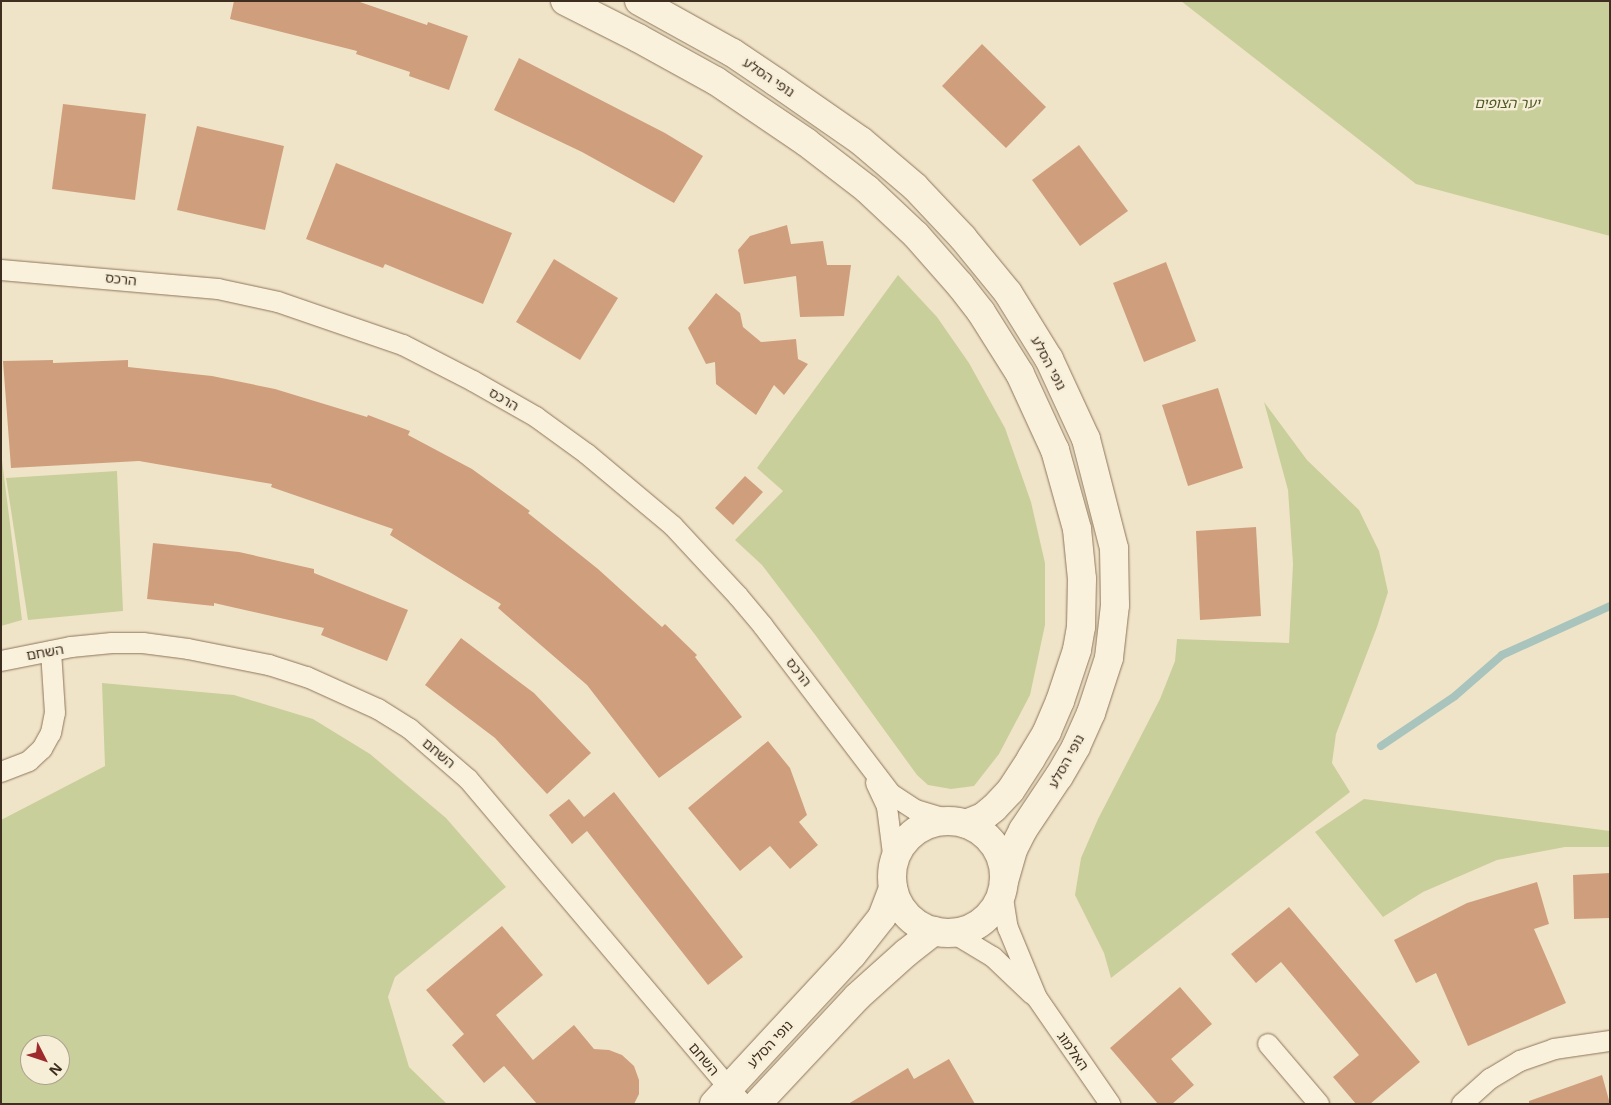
<!DOCTYPE html>
<meta charset="utf-8">
<style>
body{margin:0}
#map{position:relative;width:1611px;height:1105px;overflow:hidden;background:#f0e4c8;font-family:Georgia,"Noto Sans Hebrew",serif}
div>[style]{position:absolute}
.green>*{inset:0;background:#c9cf9b}
.stream>*{height:8px;margin:-4px;padding:0 4px;transform-origin:4px;border-radius:4px;background:#a9c4bc}
.building>*{inset:0;background:#cf9f7d}
.roads{filter:drop-shadow(0 0 1px #8d765c) drop-shadow(0 0 1px #8d765c)}
.street>*{height:20px;margin:-10px;padding:0 10px;transform-origin:10px;border-radius:10px;background:#faf1dc}
.secondary>*{height:28px;margin:-14px;padding:0 14px;transform-origin:14px;border-radius:14px;background:#faf1dc}
.secondary>.ring{margin:-14px;padding:0;box-sizing:content-box;background:none;border:28px solid #faf1dc;border-radius:50%}
span{translate:-50% -50%;white-space:nowrap;text-align:center;line-height:1.15;-webkit-text-stroke:4.5px #f7eed8;paint-order:stroke}
.street-label{font-size:14px;color:#3d2e20}
.park-label{font-size:14px;color:#4d5a26;font-style:italic}
.frame{position:absolute;inset:0;border:2px solid #3d2e20;pointer-events:none}
.north{position:absolute;left:20px;top:1035px;width:50px;height:50px;box-sizing:border-box;background:#f7eed8;border:1px solid #ada18e;border-radius:50%;rotate:131deg;font-size:14px;font-weight:700;line-height:20px;text-align:center;color:#3d2e20}
.north::after{content:'';display:block;margin:auto;width:18px;height:22px;background:#9e2a2b;clip-path:polygon(50% 0,100% 100%,50% 72%,0 100%)}
</style>
<div id="map">
<div class="green">
<div style="clip-path:polygon(1181px 1px,1610px 1px,1610px 236px,1416px 184px)"></div>
<div style="clip-path:polygon(898px 275px,937px 317px,969px 363px,1005px 428px,1031px 502px,1045px 563px,1045px 625px,1030px 695px,999px 754px,974px 786px,951px 789px,928px 785px,917px 775px,816px 636px,762px 565px,735px 540px,783px 491px,757px 468px)"></div>
<div style="clip-path:polygon(1264px 402px,1307px 460px,1359px 510px,1379px 551px,1388px 592px,1377px 627px,1336px 734px,1332px 763px,1350px 792px,1111px 978px,1104px 953px,1075px 895px,1081px 858px,1098px 819px,1160px 699px,1175px 661px,1177px 639px,1289px 643px,1293px 564px,1288px 490px)"></div>
<div style="clip-path:polygon(1px 452px,22px 620px,1px 626px)"></div>
<div style="clip-path:polygon(117px 471px,123px 611px,28px 620px,6px 478px)"></div>
<div style="clip-path:polygon(evenodd,102px 683px,234px 695px,313px 719px,370px 754px,446px 818px,506px 887px,395px 977px,388px 997px,409px 1067px,447px 1104px,1px 1104px,1px 820px,105px 766px,102px 683px,30px 1045px,60px 1045px,60px 1075px,30px 1075px,30px 1045px)"></div>
<div style="clip-path:polygon(1364px 799px,1610px 831px,1610px 847px,1565px 847px,1497px 860px,1423px 892px,1383px 917px,1315px 832px)"></div>
</div>
<div class="stream">
<div style="left:1381px;top:746px;width:89px;rotate:-34deg"></div>
<div style="left:1455px;top:696px;width:62px;rotate:-41.1deg"></div>
<div style="left:1502px;top:655px;width:119px;rotate:-24.4deg"></div>
</div>
<div class="building">
<div style="clip-path:polygon(234px 1px,357px 1px,427px 25px,428px 22px,468px 36px,449px 90px,409px 76px,410px 72px,356px 54px,357px 51px,230px 19px)"></div>
<div style="clip-path:polygon(982px 44px,1046px 107px,1006px 148px,942px 86px)"></div>
<div style="clip-path:polygon(519px 58px,665px 133px,703px 156px,674px 203px,582px 152px,494px 110px)"></div>
<div style="clip-path:polygon(63px 104px,146px 114px,135px 200px,52px 189px)"></div>
<div style="clip-path:polygon(197px 126px,284px 146px,265px 230px,177px 210px)"></div>
<div style="clip-path:polygon(1079px 145px,1128px 211px,1080px 246px,1032px 180px)"></div>
<div style="clip-path:polygon(336px 163px,512px 233px,483px 304px,385px 264px,383px 268px,306px 239px)"></div>
<div style="clip-path:polygon(787px 225px,791px 244px,823px 241px,827px 265px,851px 265px,844px 316px,800px 317px,796px 276px,744px 284px,738px 250px,750px 236px)"></div>
<div style="clip-path:polygon(554px 259px,618px 298px,580px 360px,516px 322px)"></div>
<div style="clip-path:polygon(1166px 262px,1196px 341px,1144px 362px,1113px 283px)"></div>
<div style="clip-path:polygon(716px 293px,740px 313px,743px 327px,761px 342px,796px 339px,798px 359px,808px 364px,784px 395px,774px 385px,756px 415px,716px 384px,715px 362px,706px 364px,688px 328px)"></div>
<div style="clip-path:polygon(53px 360px,53px 363px,128px 360px,128px 367px,212px 376px,275px 389px,367px 417px,368px 415px,410px 431px,408px 435px,472px 469px,530px 511px,528px 513px,598px 569px,662px 627px,665px 624px,697px 655px,695px 657px,742px 717px,659px 778px,587px 685px,498px 608px,501px 604px,390px 535px,393px 529px,271px 487px,272px 484px,139px 461px,11px 468px,3px 361px)"></div>
<div style="clip-path:polygon(1218px 388px,1243px 468px,1188px 486px,1162px 405px)"></div>
<div style="clip-path:polygon(745px 476px,763px 492px,733px 525px,715px 508px)"></div>
<div style="clip-path:polygon(1256px 527px,1261px 616px,1200px 620px,1196px 531px)"></div>
<div style="clip-path:polygon(153px 543px,239px 552px,314px 569px,314px 573px,408px 610px,387px 661px,321px 635px,324px 628px,214px 603px,214px 606px,147px 599px)"></div>
<div style="clip-path:polygon(461px 638px,534px 693px,591px 753px,547px 794px,495px 738px,425px 685px)"></div>
<div style="clip-path:polygon(768px 741px,790px 768px,807px 815px,799px 822px,818px 845px,790px 869px,770px 846px,740px 871px,688px 808px)"></div>
<div style="clip-path:polygon(614px 792px,743px 957px,708px 985px,587px 831px,572px 844px,549px 815px,569px 799px,584px 817px)"></div>
<div style="clip-path:polygon(1610px 873px,1610px 918px,1574px 919px,1573px 875px)"></div>
<div style="clip-path:polygon(1537px 882px,1549px 924px,1534px 929px,1566px 1003px,1468px 1046px,1436px 973px,1416px 983px,1394px 940px,1467px 903px)"></div>
<div style="clip-path:polygon(1289px 907px,1420px 1062px,1370px 1104px,1356px 1104px,1333px 1077px,1359px 1055px,1281px 962px,1256px 983px,1231px 954px)"></div>
<div style="clip-path:polygon(502px 926px,543px 975px,496px 1015px,533px 1060px,574px 1025px,594px 1049px,609px 1050px,622px 1055px,634px 1066px,639px 1080px,639px 1094px,634px 1104px,537px 1104px,504px 1066px,484px 1083px,452px 1045px,464px 1034px,426px 990px)"></div>
<div style="clip-path:polygon(1180px 987px,1212px 1024px,1171px 1059px,1194px 1085px,1172px 1104px,1158px 1104px,1110px 1048px)"></div>
<div style="clip-path:polygon(949px 1059px,975px 1104px,848px 1104px,908px 1068px,914px 1079px)"></div>
<div style="clip-path:polygon(1602px 1075px,1610px 1104px,1529px 1104px,1529px 1101px)"></div>
</div>
<div class="roads">
<div class="street">
<div style="left:1px;top:270px;width:218px;rotate:5deg"></div>
<div style="left:218px;top:289px;width:61px;rotate:12.2deg"></div>
<div style="left:278px;top:302px;width:132px;rotate:19deg"></div>
<div style="left:403px;top:345px;width:79px;rotate:27.2deg"></div>
<div style="left:473px;top:381px;width:73px;rotate:29.7deg"></div>
<div style="left:536px;top:417px;width:63px;rotate:36deg"></div>
<div style="left:587px;top:454px;width:112px;rotate:39.9deg"></div>
<div style="left:673px;top:526px;width:96px;rotate:47.1deg"></div>
<div style="left:738px;top:596px;width:39px;rotate:50deg"></div>
<div style="left:763px;top:626px;width:211px;rotate:52.7deg"></div>
<div style="left:891px;top:794px;width:30px;rotate:33deg"></div>
<div style="left:916px;top:810px;width:39px;rotate:17deg"></div>
<div style="left:1px;top:661px;width:71px;rotate:-11.3deg"></div>
<div style="left:71px;top:647px;width:41px;rotate:-5.6deg"></div>
<div style="left:112px;top:643px;width:31px"></div>
<div style="left:143px;top:643px;width:45px;rotate:7.6deg"></div>
<div style="left:188px;top:649px;width:83px;rotate:11.2deg"></div>
<div style="left:269px;top:665px;width:40px;rotate:18deg"></div>
<div style="left:307px;top:677px;width:78px;rotate:24.3deg"></div>
<div style="left:378px;top:709px;width:38px;rotate:32deg"></div>
<div style="left:410px;top:729px;width:77px;rotate:40.8deg"></div>
<div style="left:468px;top:779px;width:426px;rotate:49.8deg"></div>
<div style="left:1px;top:772px;width:30px;rotate:-21deg"></div>
<div style="left:29px;top:761px;width:18px;rotate:-43deg"></div>
<div style="left:42px;top:749px;width:18px;rotate:-61deg"></div>
<div style="left:51px;top:733px;width:20px;rotate:-79deg"></div>
<div style="left:55px;top:713px;width:62px;rotate:-93.7deg"></div>
<div style="left:876px;top:783px;width:26px;rotate:65deg"></div>
<div style="left:887px;top:807px;width:55px;rotate:82.7deg"></div>
<div style="left:1002px;top:892px;width:36px;rotate:81deg"></div>
<div style="left:1008px;top:928px;width:76px;rotate:67.5deg"></div>
<div style="left:1037px;top:998px;width:129px;rotate:55.4deg"></div>
<div style="left:953px;top:933px;width:47px;rotate:31deg"></div>
<div style="left:993px;top:957px;width:54px;rotate:43.5deg"></div>
<div style="left:1268px;top:1044px;width:79px;rotate:49.6deg"></div>
<div style="left:1462px;top:1104px;width:38px;rotate:-42deg"></div>
<div style="left:1490px;top:1079px;width:35px;rotate:-31deg"></div>
<div style="left:1520px;top:1061px;width:36px;rotate:-19deg"></div>
<div style="left:1554px;top:1049px;width:57px;rotate:-8.1deg"></div>
</div>
<div class="secondary">
<div style="left:565px;top:1px;width:82px;rotate:26.9deg"></div>
<div style="left:638px;top:38px;width:89px;rotate:28.9deg"></div>
<div style="left:716px;top:81px;width:109px;rotate:34.1deg"></div>
<div style="left:806px;top:142px;width:77px;rotate:37.6deg"></div>
<div style="left:867px;top:189px;width:67px;rotate:43.2deg"></div>
<div style="left:916px;top:235px;width:67px;rotate:48.7deg"></div>
<div style="left:960px;top:285px;width:34px;rotate:52deg"></div>
<div style="left:981px;top:312px;width:73px;rotate:57.8deg"></div>
<div style="left:1020px;top:374px;width:84px;rotate:65.3deg"></div>
<div style="left:1055px;top:450px;width:82px;rotate:74.4deg"></div>
<div style="left:1077px;top:529px;width:50px;rotate:84.3deg"></div>
<div style="left:1082px;top:579px;width:48px;rotate:91.2deg"></div>
<div style="left:1081px;top:627px;width:23px;rotate:100deg"></div>
<div style="left:1077px;top:650px;width:54px;rotate:108.4deg"></div>
<div style="left:1060px;top:701px;width:34px;rotate:113deg"></div>
<div style="left:1047px;top:732px;width:31px;rotate:121deg"></div>
<div style="left:1031px;top:759px;width:38px;rotate:123deg"></div>
<div style="left:1010px;top:791px;width:23px;rotate:133deg"></div>
<div style="left:994px;top:808px;width:14px;rotate:141deg"></div>
<div style="left:983px;top:817px;width:18px;rotate:158deg"></div>
<div style="left:639px;top:1px;width:107px;rotate:29deg"></div>
<div style="left:733px;top:53px;width:52px;rotate:34deg"></div>
<div style="left:776px;top:82px;width:103px;rotate:34.8deg"></div>
<div style="left:861px;top:141px;width:71px;rotate:40.4deg"></div>
<div style="left:915px;top:187px;width:70px;rotate:46.7deg"></div>
<div style="left:963px;top:238px;width:71px;rotate:50.7deg"></div>
<div style="left:1008px;top:293px;width:78px;rotate:58.2deg"></div>
<div style="left:1049px;top:359px;width:88px;rotate:65.2deg"></div>
<div style="left:1086px;top:439px;width:113px;rotate:75.6deg"></div>
<div style="left:1114px;top:548px;width:57px;rotate:89deg"></div>
<div style="left:1115px;top:605px;width:53px;rotate:96.5deg"></div>
<div style="left:1109px;top:658px;width:58px;rotate:108.1deg"></div>
<div style="left:1091px;top:713px;width:37px;rotate:114deg"></div>
<div style="left:1076px;top:747px;width:34px;rotate:120deg"></div>
<div style="left:1059px;top:776px;width:65px;rotate:123.7deg"></div>
<div style="left:1023px;top:830px;width:22px;rotate:117deg"></div>
<div style="left:1013px;top:850px;width:33px;rotate:106deg"></div>
<div class="ring" style="left:892px;top:821px;width:84px;height:84px"></div>
<div style="left:714px;top:1104px;width:203px;rotate:-47.2deg"></div>
<div style="left:852px;top:955px;width:48px;rotate:-51.7deg"></div>
<div style="left:882px;top:917px;width:31px;rotate:-69deg"></div>
<div style="left:757px;top:1104px;width:146px;rotate:-46.9deg"></div>
<div style="left:857px;top:997px;width:66px;rotate:-41.9deg"></div>
<div style="left:906px;top:953px;width:36px;rotate:-38deg"></div>
</div>
</div>
<div class="street-label">
<span style="left:769px;top:77px;rotate:34deg">נופי הסלע</span>
<span style="left:121px;top:279px;rotate:6deg">הרכס</span>
<span style="left:1049px;top:363px;rotate:62deg">נופי הסלע</span>
<span style="left:504px;top:399px;rotate:30deg">הרכס</span>
<span style="left:45px;top:652px;rotate:-10deg">השחם</span>
<span style="left:799px;top:672px;rotate:52deg">הרכס</span>
<span style="left:439px;top:753px;rotate:40deg">השחם</span>
<span style="left:1066px;top:761px;rotate:-61deg">נופי הסלע</span>
<span style="left:770px;top:1044px;rotate:-47deg">נופי הסלע</span>
<span style="left:1073px;top:1051px;rotate:55deg">האלמוג</span>
<span style="left:704px;top:1059px;rotate:50deg">השחם</span>
</div>
<div class="park-label">
<span style="left:1507px;top:103px">יער הצופים</span>
</div>
<div class="frame"></div>
<div class="north">N</div>
</div>
